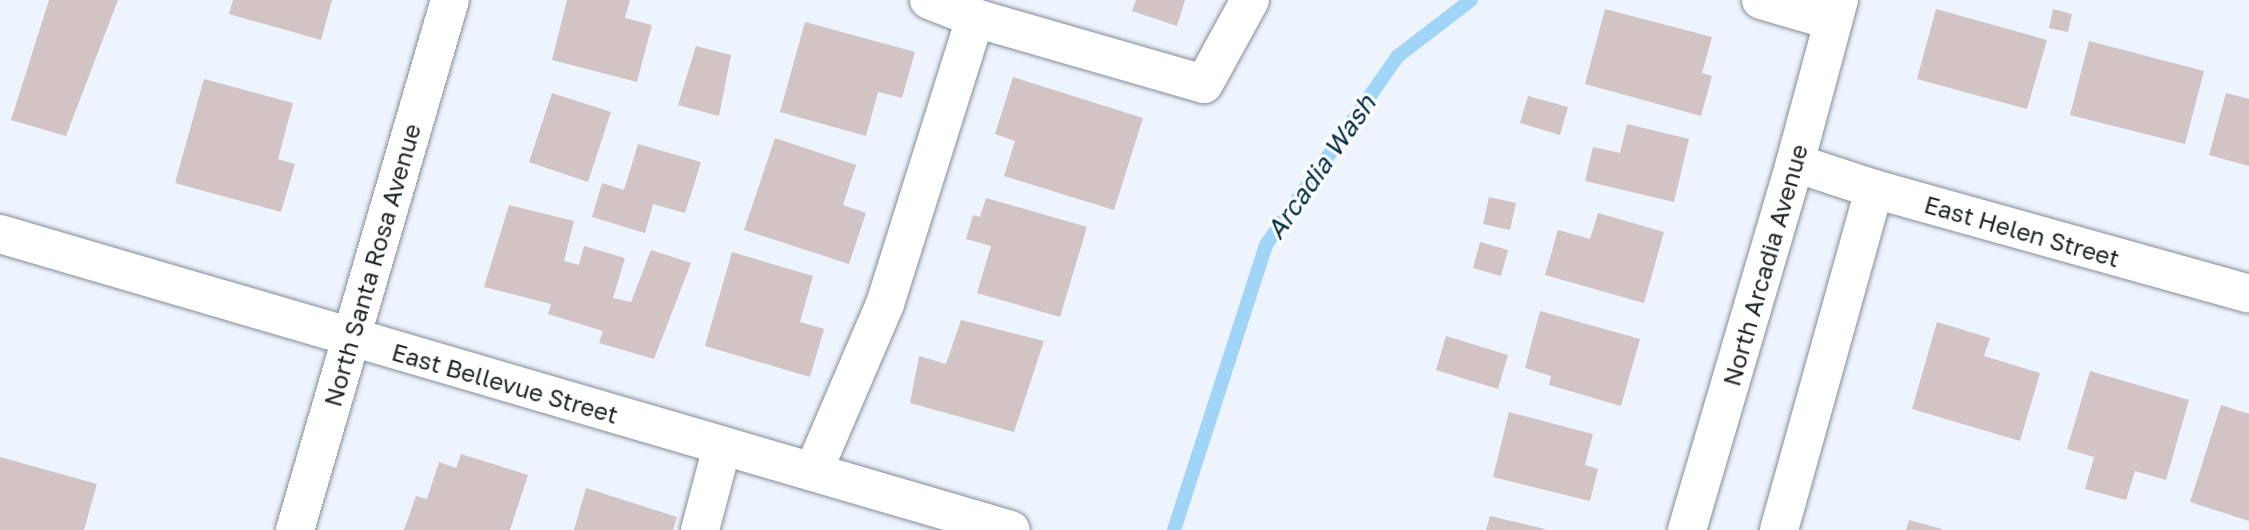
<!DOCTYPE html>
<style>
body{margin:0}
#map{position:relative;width:2249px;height:530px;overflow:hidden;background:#edf4fd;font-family:"Golos Text",sans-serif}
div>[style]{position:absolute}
.stream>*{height:14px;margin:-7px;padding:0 7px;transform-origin:7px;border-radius:7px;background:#a1d5f7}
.building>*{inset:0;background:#d2c4c4}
.roads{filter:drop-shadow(0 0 2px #868d95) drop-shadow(0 0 2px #868d95)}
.minor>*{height:38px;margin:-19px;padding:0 19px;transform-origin:19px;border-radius:19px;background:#fff}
span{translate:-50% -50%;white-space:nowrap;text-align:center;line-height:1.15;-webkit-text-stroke:6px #fff;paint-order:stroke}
.street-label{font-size:24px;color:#232629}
.water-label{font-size:26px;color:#033047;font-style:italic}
</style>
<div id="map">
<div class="stream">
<div style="left:1174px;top:530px;width:299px;rotate:-72.1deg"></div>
<div style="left:1266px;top:245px;width:231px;rotate:-55.1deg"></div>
<div style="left:1398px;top:56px;width:92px;rotate:-37.5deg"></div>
</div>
<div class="building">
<div style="clip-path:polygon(49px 0,118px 0,66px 136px,11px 120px)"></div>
<div style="clip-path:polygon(233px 0,332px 0,321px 40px,229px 14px)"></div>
<div style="clip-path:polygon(567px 0,630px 0,625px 18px,652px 25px,637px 82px,552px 60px)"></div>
<div style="clip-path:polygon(1136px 0,1185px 0,1177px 26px,1132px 11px)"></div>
<div style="clip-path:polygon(1605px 9px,1712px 37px,1702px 73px,1712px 76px,1701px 116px,1585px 84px)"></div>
<div style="clip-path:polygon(1936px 9px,2047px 40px,2027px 109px,1917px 79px)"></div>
<div style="clip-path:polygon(2053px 9px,2072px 14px,2068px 32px,2049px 28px)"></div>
<div style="clip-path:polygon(805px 22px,915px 52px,902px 98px,878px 92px,866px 136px,780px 112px)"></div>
<div style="clip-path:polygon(2089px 41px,2204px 71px,2185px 144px,2070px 115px)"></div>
<div style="clip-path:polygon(696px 46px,731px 55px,719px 116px,678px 105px)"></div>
<div style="clip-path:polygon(1013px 77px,1143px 118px,1114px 210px,1004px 176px,1015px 141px,995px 134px)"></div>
<div style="clip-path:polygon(204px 79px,293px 103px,278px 159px,295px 164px,281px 212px,175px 183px)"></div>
<div style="clip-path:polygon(552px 93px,611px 112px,588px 182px,529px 162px)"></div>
<div style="clip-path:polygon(2226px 93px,2249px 99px,2249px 166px,2209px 155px)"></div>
<div style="clip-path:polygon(1528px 96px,1568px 107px,1560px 135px,1520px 123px)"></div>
<div style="clip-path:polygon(1627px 124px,1689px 139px,1674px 202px,1585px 181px,1593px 147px,1620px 153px)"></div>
<div style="clip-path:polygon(775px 138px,856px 165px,843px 205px,866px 213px,849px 264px,744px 230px)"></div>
<div style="clip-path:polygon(638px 144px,701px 162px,685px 213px,653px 204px,645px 233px,592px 217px,602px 183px,624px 190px)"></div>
<div style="clip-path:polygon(1489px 197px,1516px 203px,1510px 230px,1483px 224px)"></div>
<div style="clip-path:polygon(986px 198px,1087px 227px,1060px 317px,977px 293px,991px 246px,966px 239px,973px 215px,980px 217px)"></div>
<div style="clip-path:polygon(509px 205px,574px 221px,564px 261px,579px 265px,584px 246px,625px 258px,613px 298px,631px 302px,651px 250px,691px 263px,654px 359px,599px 343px,603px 331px,548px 314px,551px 304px,484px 287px)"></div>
<div style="clip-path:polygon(1598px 213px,1664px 232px,1644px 303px,1545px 275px,1558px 230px,1590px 239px)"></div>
<div style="clip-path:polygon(1480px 242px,1508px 250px,1501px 276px,1473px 268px)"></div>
<div style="clip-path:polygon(732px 252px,813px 276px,800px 322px,824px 329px,810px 377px,705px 346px)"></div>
<div style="clip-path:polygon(1540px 311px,1640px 339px,1621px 406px,1549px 385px,1551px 376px,1525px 368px)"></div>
<div style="clip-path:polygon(961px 320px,1044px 341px,1014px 432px,910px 403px,919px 356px,946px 364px)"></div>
<div style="clip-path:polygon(1937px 322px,1990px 338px,1984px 356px,2040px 373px,2020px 441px,1912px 409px)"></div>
<div style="clip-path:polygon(1446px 336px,1508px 355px,1498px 389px,1436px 370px)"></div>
<div style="clip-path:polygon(2090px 371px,2189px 400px,2166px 480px,2135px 471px,2126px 500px,2085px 489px,2094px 457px,2067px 449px)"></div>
<div style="clip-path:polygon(2221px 405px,2249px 414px,2249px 521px,2190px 502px)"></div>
<div style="clip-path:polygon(1509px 412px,1593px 434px,1585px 465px,1598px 469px,1590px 501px,1493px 477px)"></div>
<div style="clip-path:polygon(461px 454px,528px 475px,510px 530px,404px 530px,416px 496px,427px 499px,439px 462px,456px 468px)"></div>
<div style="clip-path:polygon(0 457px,97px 484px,84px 530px,0 530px)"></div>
<div style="clip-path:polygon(586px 488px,677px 517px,673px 530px,574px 530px)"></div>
<div style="clip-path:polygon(1490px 516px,1545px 529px,1545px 530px,1486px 530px)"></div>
<div style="clip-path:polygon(1909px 520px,1942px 529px,1942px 530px,1906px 530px)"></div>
</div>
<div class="roads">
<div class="minor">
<div style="left:929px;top:0;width:49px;rotate:21.4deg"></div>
<div style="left:1761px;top:0;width:75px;rotate:16.3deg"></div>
<div style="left:1795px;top:163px;width:83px;rotate:18.2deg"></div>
<div style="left:1874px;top:189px;width:389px;rotate:15.6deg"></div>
<div style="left:0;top:234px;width:1053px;rotate:16.32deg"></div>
<div style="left:813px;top:472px;width:183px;rotate:-66.8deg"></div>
<div style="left:885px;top:304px;width:300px;rotate:-72.5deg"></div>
<div style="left:975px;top:18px;width:238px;rotate:16.1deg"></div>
<div style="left:1204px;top:84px;width:96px;rotate:-61.3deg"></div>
<div style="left:295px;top:530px;width:552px;rotate:-73.7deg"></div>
<div style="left:700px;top:530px;width:86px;rotate:-75.2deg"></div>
<div style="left:1687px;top:530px;width:383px;rotate:-73.6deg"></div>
<div style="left:1795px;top:163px;width:169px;rotate:-74.9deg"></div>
<div style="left:1779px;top:530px;width:354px;rotate:-74.4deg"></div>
</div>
</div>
<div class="street-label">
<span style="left:2022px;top:231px;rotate:16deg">East Helen Street</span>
<span style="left:372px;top:265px;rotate:-74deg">North Santa Rosa Avenue</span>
<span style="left:1765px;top:265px;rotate:-74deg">North Arcadia Avenue</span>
<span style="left:505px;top:383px;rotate:16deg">East Bellevue Street</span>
</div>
<div class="water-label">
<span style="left:1321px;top:167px;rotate:-55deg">Arcadia Wash</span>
</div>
</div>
